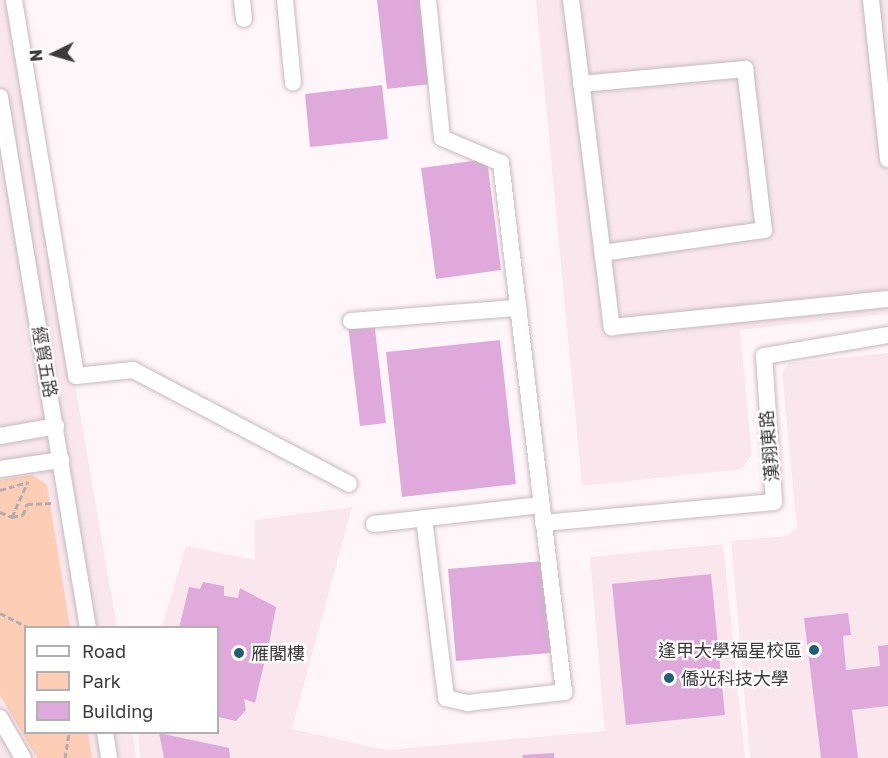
<!DOCTYPE html>
<meta charset="utf-8">
<style>
body{margin:0}
#map{position:relative;width:888px;height:758px;overflow:hidden;background:#fff6f9;font-family:"Golos Text","Noto Sans TC",sans-serif}
div>[style]{position:absolute}
.built>*{inset:0;background:#f9e7ed}
.green>*{inset:0;background:#fdcdb6}
.building>*{inset:0;background:#dfa9db}
.path>*{height:3px;margin-top:-1.5px;transform-origin:0;background:repeating-linear-gradient(90deg,#b4acaf 0 6px,transparent 0 9px)}
.roads{filter:drop-shadow(0 0 2px #c7babe) drop-shadow(0 0 2px #c7babe)}
.minor>*{height:16px;margin:-8px;padding:0 8px;transform-origin:8px;border-radius:8px;background:#fff}
.dots>*{width:16px;height:16px;translate:-50% -50%;box-sizing:border-box;border:3px solid #fff;border-radius:50%}
span{translate:-50% -50%;white-space:nowrap;text-align:center;line-height:1.15;-webkit-text-stroke:4.5px #fff;paint-order:stroke}
.street-label{font-size:18px;color:#3e393b}
.poi-label{font-size:18px;color:#3e393b}
.right{translate:-100% -50%;text-align:right}
.left{translate:0 -50%;text-align:left}
.legend{position:absolute;left:24px;top:626px;width:195px;height:108px;box-sizing:border-box;background:#fff;border:2px solid #b2b0b1;margin:0;padding:8px 10px;list-style:none;font-size:18px;color:#3e393b}
.legend li{display:flex;align-items:center;gap:12px;height:30px}
.legend b{width:30px;border:2px solid #b2b0b1}
.north{position:absolute;left:24px;top:24px;width:60px;height:60px;-webkit-text-stroke:4px #fff;paint-order:stroke;rotate:265deg;font-size:16px;font-weight:700;line-height:24px;text-align:center;color:#3e393b}
.north::after{content:'';display:block;margin:auto;width:21px;height:27px;background:#3e393b;clip-path:polygon(50% 0,100% 100%,50% 72%,0 100%)}
</style>
<div id="map">
<div class="built">
<div style="clip-path:polygon(0 0,8px 0,117px 627px,26px 628px,26px 732px,133px 733px,136px 758px,0 758px)"></div>
<div style="clip-path:polygon(536px 0,888px 0,888px 314px,740px 330px,752px 455px,742px 469px,582px 486px)"></div>
<div style="clip-path:polygon(888px 353px,888px 758px,750px 758px,731px 541px,787px 536px,797px 528px,782px 372px,789px 363px)"></div>
<div style="clip-path:polygon(352px 507px,292px 729px,386px 750px,605px 731px,590px 557px,723px 544px,745px 758px,140px 758px,138px 733px,218px 732px,218px 628px,162px 627px,186px 546px,255px 560px,255px 520px)"></div>
</div>
<div class="green">
<div style="clip-path:polygon(32px 475px,47px 485px,70px 627px,26px 628px,26px 732px,88px 733px,92px 758px,37px 758px,0 695px,0 480px)"></div>
</div>
<div class="building">
<div style="clip-path:polygon(377px 0,422px 0,431px 84px,387px 89px)"></div>
<div style="clip-path:polygon(382px 85px,388px 139px,310px 147px,305px 94px)"></div>
<div style="clip-path:polygon(487px 159px,501px 270px,436px 279px,421px 168px)"></div>
<div style="clip-path:polygon(374px 321px,386px 423px,360px 426px,348px 325px)"></div>
<div style="clip-path:polygon(500px 340px,516px 484px,402px 497px,386px 352px)"></div>
<div style="clip-path:polygon(543px 561px,551px 653px,456px 661px,448px 569px)"></div>
<div style="clip-path:polygon(711px 574px,725px 715px,626px 725px,612px 584px)"></div>
<div style="clip-path:polygon(203px 582px,224px 586px,224px 596px,238px 598px,240px 588px,276px 607px,269px 644px,262px 643px,258px 662px,264px 664px,255px 703px,244px 699px,246px 710px,236px 721px,218px 717px,218px 628px,179px 628px,189px 587px,200px 589px)"></div>
<div style="clip-path:polygon(848px 613px,851px 635px,843px 636px,846px 670px,880px 666px,878px 646px,888px 645px,888px 706px,852px 710px,858px 758px,821px 758px,804px 618px)"></div>
<div style="clip-path:polygon(159px 733px,229px 748px,230px 758px,164px 758px)"></div>
<div style="clip-path:polygon(554px 753px,554px 758px,523px 758px,522px 755px)"></div>
</div>
<div class="path">
<div style="left:0;top:490px;width:25px;rotate:-16deg"></div>
<div style="left:0;top:512px;width:13px;rotate:23deg"></div>
<div style="left:12px;top:517px;width:11px;rotate:-10deg"></div>
<div style="left:23px;top:515px;width:12px;rotate:-70deg"></div>
<div style="left:27px;top:504px;width:26px;rotate:-2deg"></div>
<div style="left:12px;top:517px;width:39px;rotate:-66deg"></div>
<div style="left:0;top:613px;width:33px;rotate:27deg"></div>
<div style="left:65px;top:758px;width:26px;rotate:-81deg"></div>
</div>
<div class="roads">
<div class="minor">
<div style="left:14px;top:0;width:381px;rotate:80.6deg"></div>
<div style="left:76px;top:376px;width:57px;rotate:-6deg"></div>
<div style="left:133px;top:370px;width:244px;rotate:27.8deg"></div>
<div style="left:242px;top:0;width:19px;rotate:84deg"></div>
<div style="left:285px;top:0;width:83px;rotate:84.5deg"></div>
<div style="left:571px;top:0;width:330px;rotate:82.9deg"></div>
<div style="left:612px;top:327px;width:277px;rotate:-5.8deg"></div>
<div style="left:871px;top:0;width:160px;rotate:83.9deg"></div>
<div style="left:581px;top:84px;width:165px;rotate:-5.2deg"></div>
<div style="left:745px;top:69px;width:162px;rotate:83.3deg"></div>
<div style="left:764px;top:230px;width:163px;rotate:171.9deg"></div>
<div style="left:0;top:97px;width:538px;rotate:80.59deg"></div>
<div style="left:351px;top:321px;width:168px;rotate:-4.5deg"></div>
<div style="left:0;top:436px;width:57px;rotate:-10.1deg"></div>
<div style="left:0;top:469px;width:62px;rotate:-8.4deg"></div>
<div style="left:424px;top:518px;width:181px;rotate:83deg"></div>
<div style="left:446px;top:698px;width:23px;rotate:13deg"></div>
<div style="left:468px;top:703px;width:97px;rotate:-6.5deg"></div>
<div style="left:564px;top:692px;width:533px;rotate:-96.79deg"></div>
<div style="left:501px;top:163px;width:64px;rotate:-157deg"></div>
<div style="left:442px;top:138px;width:139px;rotate:-95.8deg"></div>
<div style="left:543px;top:523px;width:232px;rotate:-5.2deg"></div>
<div style="left:774px;top:502px;width:146px;rotate:-93.9deg"></div>
<div style="left:764px;top:356px;width:126px;rotate:-9.6deg"></div>
<div style="left:374px;top:524px;width:168px;rotate:-6.5deg"></div>
<div style="left:0;top:718px;width:46px;rotate:60.1deg"></div>
<div style="left:105px;top:732px;width:26px;rotate:81deg"></div>
</div>
</div>
<div class="dots">
<div style="left:814px;top:650px;background:#1f6074"></div>
<div style="left:239px;top:653px;background:#1f6074"></div>
<div style="left:669px;top:678px;background:#1f6074"></div>
</div>
<div class="street-label">
<span style="left:45px;top:362px;rotate:80deg">經貿五路</span>
<span style="left:769px;top:446px;rotate:-95deg">漢翔東路</span>
</div>
<div class="poi-label">
<span class="right" style="left:802px;top:650px">逢甲大學福星校區</span>
<span class="left" style="left:251px;top:653px">雁閣樓</span>
<span class="left" style="left:681px;top:678px">僑光科技大學</span>
</div>
<ul class="legend">
<li><b style="height:8px;background:#fff"></b>Road</li>
<li><b style="height:16px;background:#fdcdb6"></b>Park</li>
<li><b style="height:16px;background:#dfa9db"></b>Building</li>
</ul>
<div class="north">N</div>
</div>
